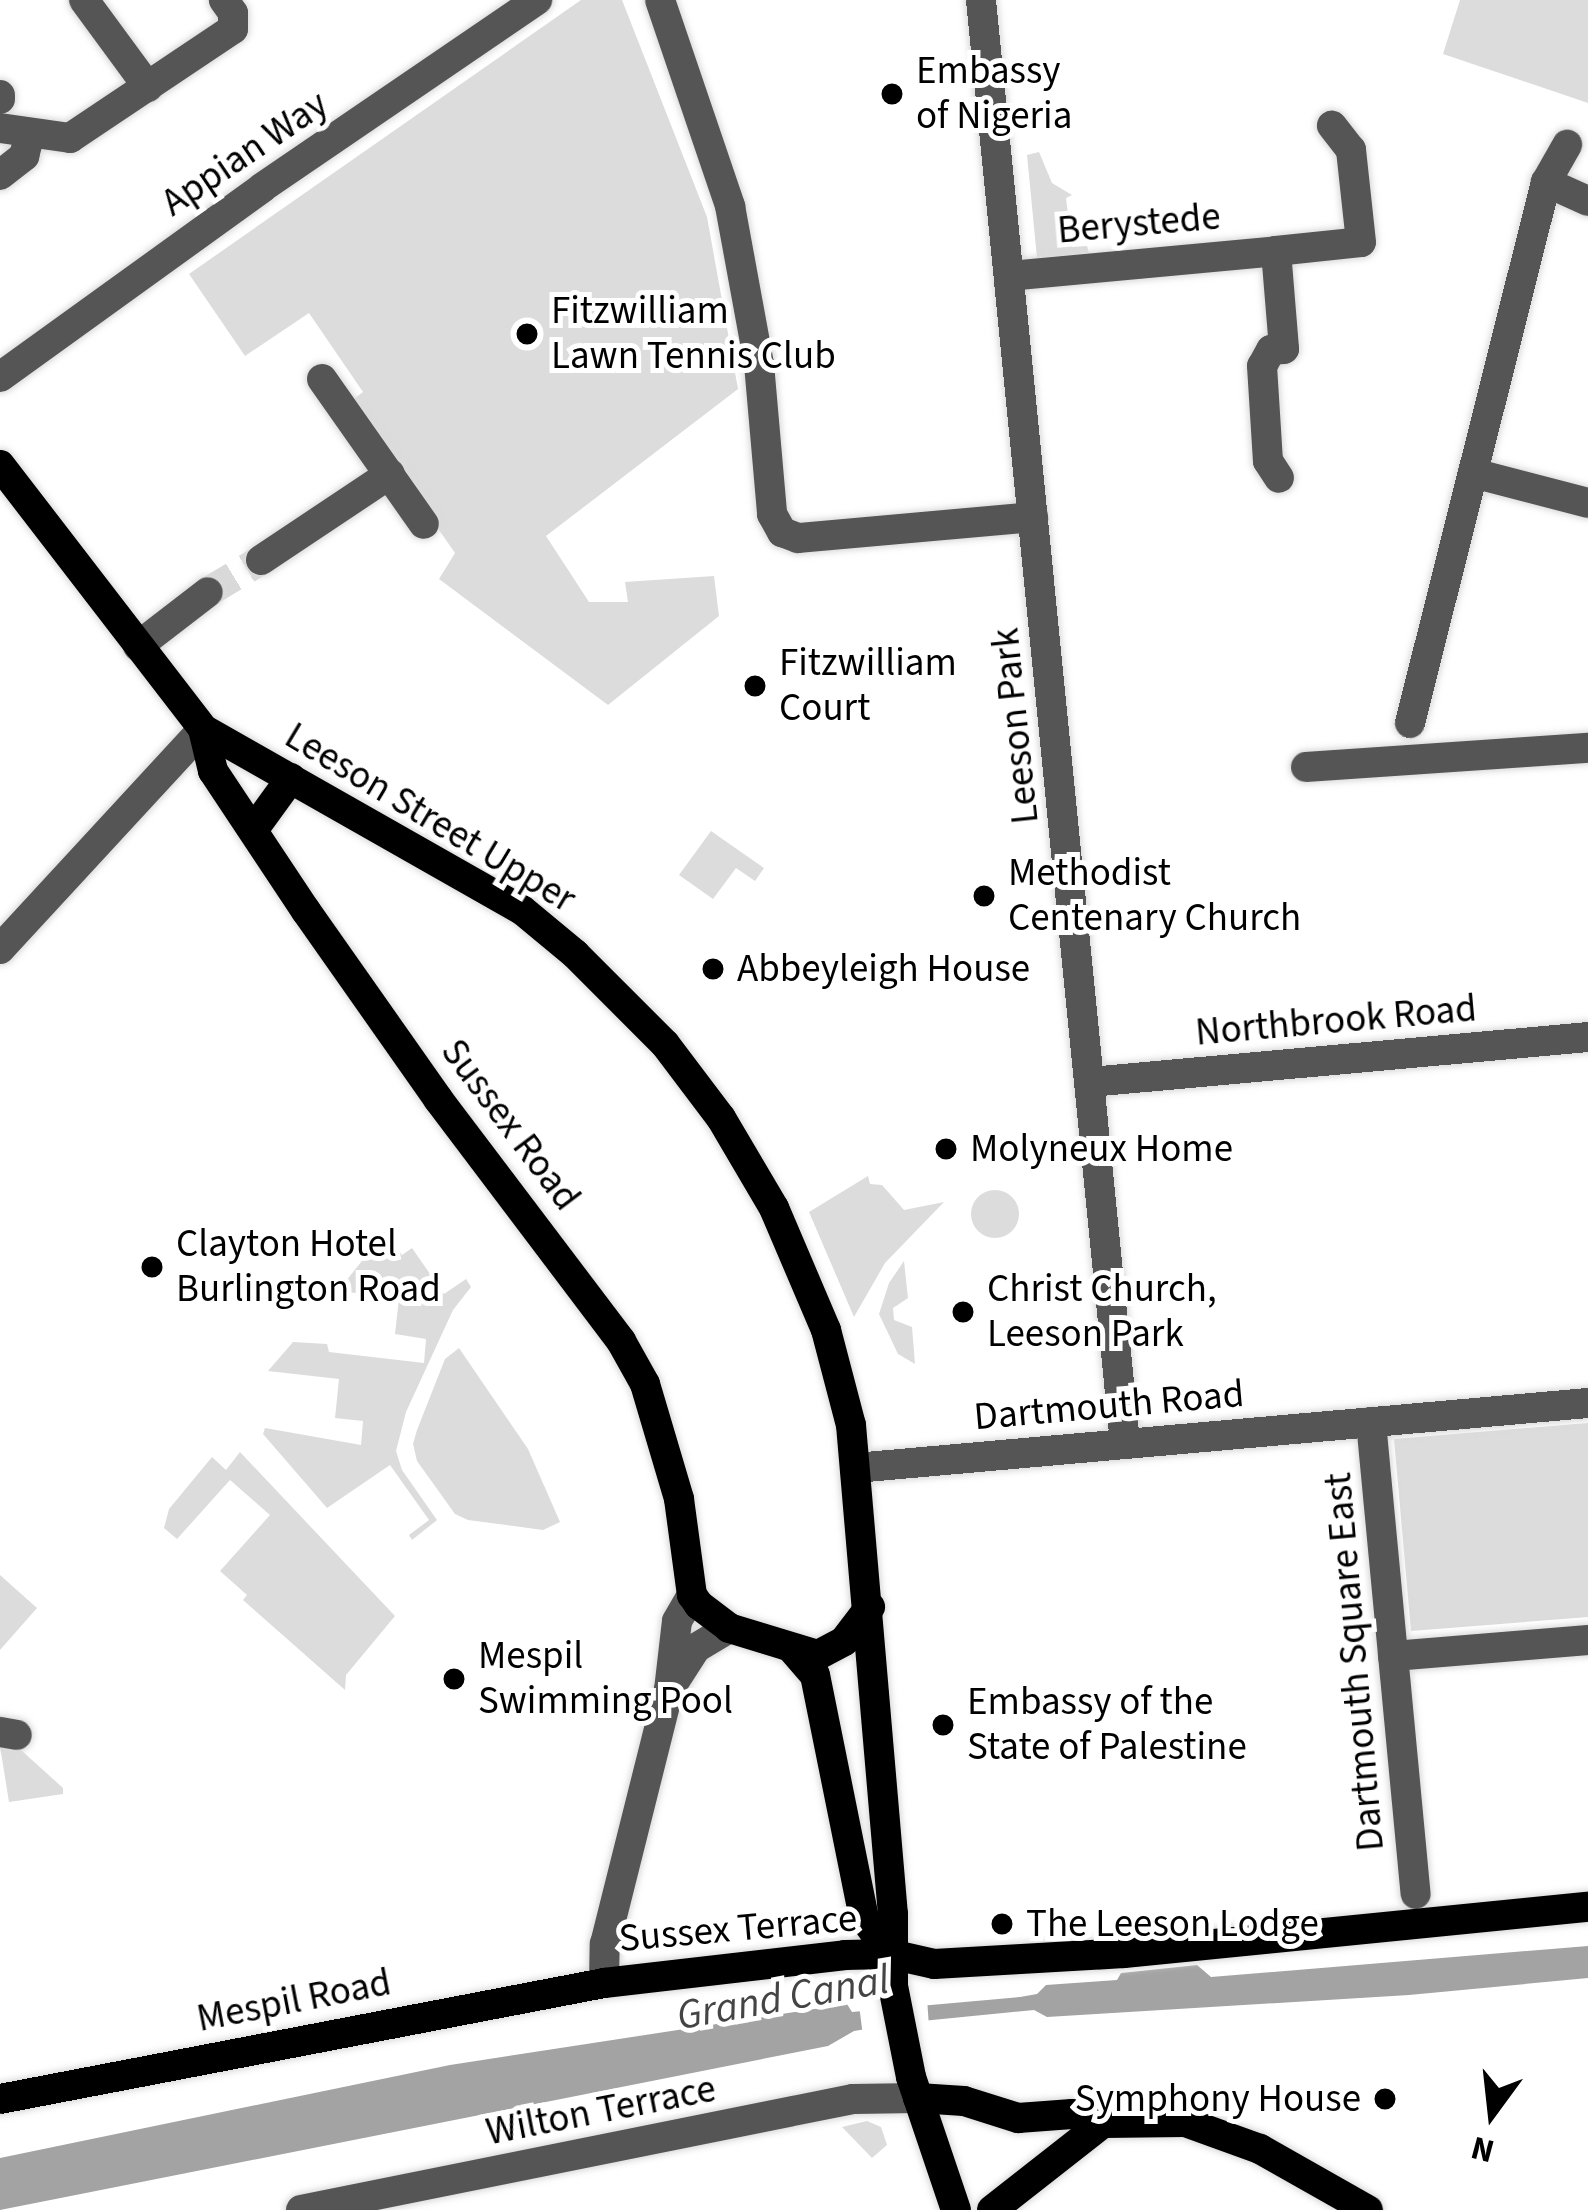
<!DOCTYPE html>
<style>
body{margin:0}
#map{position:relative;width:1588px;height:2210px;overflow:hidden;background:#fff;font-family:"Source Sans 3",sans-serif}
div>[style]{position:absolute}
.green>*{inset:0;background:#dcdcdc}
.round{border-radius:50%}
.water>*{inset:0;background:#a3a3a3}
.pier>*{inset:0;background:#fff}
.minor-tunnel>*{height:30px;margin-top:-15px;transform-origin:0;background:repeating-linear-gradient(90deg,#d9d9d9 0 30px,transparent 0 45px)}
.roads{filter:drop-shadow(0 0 3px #dbdbdb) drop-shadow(0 0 3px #dbdbdb)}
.minor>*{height:30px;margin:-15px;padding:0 15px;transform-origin:15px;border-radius:15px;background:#555}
.major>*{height:30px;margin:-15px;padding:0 15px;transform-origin:15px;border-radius:15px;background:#000}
.dots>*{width:33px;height:33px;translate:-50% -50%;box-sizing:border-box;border:6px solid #fff;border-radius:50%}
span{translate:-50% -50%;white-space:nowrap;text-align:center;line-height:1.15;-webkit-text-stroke:10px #fff;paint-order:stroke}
.poi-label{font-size:39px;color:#000}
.left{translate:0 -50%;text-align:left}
.right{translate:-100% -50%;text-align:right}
.street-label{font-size:39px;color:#000}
.water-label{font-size:42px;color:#444;font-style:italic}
.north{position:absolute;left:1432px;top:2054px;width:120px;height:120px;-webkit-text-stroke:9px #fff;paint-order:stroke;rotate:195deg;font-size:33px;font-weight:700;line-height:48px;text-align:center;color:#000}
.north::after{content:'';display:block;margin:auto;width:42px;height:54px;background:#000;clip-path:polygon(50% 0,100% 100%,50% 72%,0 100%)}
</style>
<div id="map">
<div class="green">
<div style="clip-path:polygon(581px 0,622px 0,707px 217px,738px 389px,546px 536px,589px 602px,628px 602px,625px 582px,714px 576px,719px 616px,608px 705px,439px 579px,455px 553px,350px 402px,363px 392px,309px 313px,245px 356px,189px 274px)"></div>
<div style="clip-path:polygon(1460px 0,1588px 0,1588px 103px,1443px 54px)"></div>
<div style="clip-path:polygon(1039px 152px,1052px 183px,1072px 195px,1066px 198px,1072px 247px,1087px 246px,1089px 253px,1037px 258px,1027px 155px)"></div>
<div style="clip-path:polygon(711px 831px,764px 868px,755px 881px,736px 868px,713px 899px,679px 875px)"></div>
<div style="clip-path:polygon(868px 1176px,870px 1184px,882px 1185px,904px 1210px,944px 1202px,885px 1263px,854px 1317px,809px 1212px)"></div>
<div class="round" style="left:971px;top:1190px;width:48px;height:48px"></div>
<div style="clip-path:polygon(385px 1232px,402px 1255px,412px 1248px,444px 1294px,466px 1279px,471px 1287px,453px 1310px,406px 1412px,396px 1451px,402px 1470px,437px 1520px,412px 1540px,409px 1535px,429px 1520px,390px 1465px,327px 1508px,263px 1434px,265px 1428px,361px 1445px,363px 1421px,335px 1418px,339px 1379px,268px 1371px,293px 1342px,327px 1344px,329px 1352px,424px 1363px,426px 1339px,395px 1334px,399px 1298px,338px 1291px)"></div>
<div style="clip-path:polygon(904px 1261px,908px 1298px,893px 1308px,894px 1320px,912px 1327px,915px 1364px,898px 1354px,879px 1314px,889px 1283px)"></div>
<div style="clip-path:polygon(459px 1348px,528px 1449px,560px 1522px,543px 1530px,468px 1520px,455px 1514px,417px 1461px,413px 1444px,417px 1430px,445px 1359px)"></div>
<div style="clip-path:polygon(1588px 1423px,1588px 1617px,1411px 1631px,1394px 1439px)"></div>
<div style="clip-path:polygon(240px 1452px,395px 1616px,346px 1675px,345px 1690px,243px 1600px,247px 1595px,220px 1571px,270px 1515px,230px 1480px,177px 1539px,164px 1528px,169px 1509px,212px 1457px,226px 1470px)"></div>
<div style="clip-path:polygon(0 1575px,37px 1608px,0 1650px)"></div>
<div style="clip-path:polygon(11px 1741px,63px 1788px,63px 1794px,9px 1802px,0 1746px)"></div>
<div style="clip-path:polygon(867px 2121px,881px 2127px,887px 2145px,872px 2158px,842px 2127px)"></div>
</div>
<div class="water">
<div style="clip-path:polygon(1588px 1946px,1588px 1978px,1409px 1995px,1047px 2017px,1034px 2010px,902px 2023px,854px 2031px,828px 2046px,0 2210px,0 2158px,450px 2065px,847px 2004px,852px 2012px,1020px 1997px,1037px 1994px,1046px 1985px,1117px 1980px,1121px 1973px,1197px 1965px,1211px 1977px)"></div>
</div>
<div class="pier">
<div style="clip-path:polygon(927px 1998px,929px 2027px,863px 2036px,859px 2005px)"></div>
</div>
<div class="minor-tunnel">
<div style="left:208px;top:592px;width:62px;rotate:-31.1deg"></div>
</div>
<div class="roads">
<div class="minor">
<div style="left:84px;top:0;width:108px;rotate:53.7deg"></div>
<div style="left:660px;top:0;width:218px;rotate:71.2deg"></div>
<div style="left:730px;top:206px;width:161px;rotate:79.6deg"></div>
<div style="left:759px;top:364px;width:151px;rotate:85deg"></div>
<div style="left:772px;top:514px;width:21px;rotate:61deg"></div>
<div style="left:782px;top:532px;width:17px;rotate:21deg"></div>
<div style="left:798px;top:538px;width:236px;rotate:-5.1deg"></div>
<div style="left:981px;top:0;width:1450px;rotate:84.3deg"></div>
<div style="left:0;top:95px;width:4px;rotate:90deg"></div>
<div style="left:0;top:128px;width:71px;rotate:8.1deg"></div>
<div style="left:70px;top:138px;width:196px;rotate:-33.8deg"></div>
<div style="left:233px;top:29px;width:16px;rotate:-90deg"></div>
<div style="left:233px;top:13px;width:16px;rotate:-125deg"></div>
<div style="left:0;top:175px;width:31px;rotate:-38deg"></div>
<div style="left:24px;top:156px;width:23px;rotate:-75deg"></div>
<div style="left:1546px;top:182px;width:46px;rotate:24.3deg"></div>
<div style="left:1276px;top:251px;width:85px;rotate:-6deg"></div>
<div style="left:1361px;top:242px;width:93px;rotate:-96.2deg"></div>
<div style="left:1351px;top:150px;width:31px;rotate:-128deg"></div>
<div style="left:1009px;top:276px;width:268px;rotate:-5.3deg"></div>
<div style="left:1276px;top:251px;width:98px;rotate:85.3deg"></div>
<div style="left:1284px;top:349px;width:13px;rotate:176deg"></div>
<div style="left:1271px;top:350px;width:18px;rotate:119deg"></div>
<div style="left:1262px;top:366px;width:95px;rotate:86.4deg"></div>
<div style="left:1268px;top:461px;width:20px;rotate:57deg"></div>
<div style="left:0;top:377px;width:324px;rotate:-35.8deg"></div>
<div style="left:263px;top:187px;width:332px;rotate:-34.3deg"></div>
<div style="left:322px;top:379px;width:177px;rotate:54.9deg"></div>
<div style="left:1473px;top:473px;width:119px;rotate:14.6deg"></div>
<div style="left:261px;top:560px;width:155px;rotate:-33.7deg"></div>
<div style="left:138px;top:646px;width:88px;rotate:-37.6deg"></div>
<div style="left:1410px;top:723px;width:558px;rotate:-75.89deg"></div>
<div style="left:1546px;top:182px;width:43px;rotate:-60.4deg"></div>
<div style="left:1306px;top:767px;width:283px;rotate:-3.9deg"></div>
<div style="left:0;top:949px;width:299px;rotate:-47.3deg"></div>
<div style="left:1090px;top:1082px;width:500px;rotate:-5.16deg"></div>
<div style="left:1371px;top:1422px;width:474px;rotate:84.6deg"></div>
<div style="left:855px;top:1468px;width:736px;rotate:-5.07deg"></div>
<div style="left:1393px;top:1656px;width:196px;rotate:-4.7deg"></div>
<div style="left:669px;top:1690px;width:50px;rotate:-57.3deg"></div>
<div style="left:696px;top:1648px;width:39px;rotate:-31deg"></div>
<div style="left:0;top:1732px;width:17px;rotate:10deg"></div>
<div style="left:604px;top:1983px;width:39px;rotate:-89deg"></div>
<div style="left:605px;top:1944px;width:262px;rotate:-75.9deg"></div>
<div style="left:669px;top:1690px;width:69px;rotate:-83.4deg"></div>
<div style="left:677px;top:1621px;width:30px;rotate:-60deg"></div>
<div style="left:301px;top:2210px;width:563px;rotate:-11.37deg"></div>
<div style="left:853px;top:2099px;width:65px;rotate:-0.9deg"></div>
</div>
<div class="major">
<div style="left:0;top:465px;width:333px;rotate:52.4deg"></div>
<div style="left:203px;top:729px;width:367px;rotate:29.6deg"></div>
<div style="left:522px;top:910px;width:69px;rotate:39.7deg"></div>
<div style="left:575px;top:954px;width:127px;rotate:45deg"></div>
<div style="left:665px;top:1044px;width:93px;rotate:52.9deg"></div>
<div style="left:721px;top:1118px;width:104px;rotate:59.5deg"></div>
<div style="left:774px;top:1208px;width:133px;rotate:66.9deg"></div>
<div style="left:826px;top:1330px;width:98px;rotate:75.3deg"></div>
<div style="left:851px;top:1425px;width:491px;rotate:85.1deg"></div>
<div style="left:893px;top:1914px;width:72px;rotate:90deg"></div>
<div style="left:893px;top:1986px;width:93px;rotate:78.8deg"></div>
<div style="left:911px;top:2077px;width:140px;rotate:71.3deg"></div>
<div style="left:203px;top:729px;width:43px;rotate:76.6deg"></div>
<div style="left:213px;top:771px;width:168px;rotate:56.4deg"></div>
<div style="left:306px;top:911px;width:230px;rotate:54.9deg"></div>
<div style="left:438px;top:1099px;width:303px;rotate:52.9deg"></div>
<div style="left:621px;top:1341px;width:49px;rotate:60.8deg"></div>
<div style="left:645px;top:1384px;width:120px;rotate:73.5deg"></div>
<div style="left:679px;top:1499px;width:97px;rotate:82.3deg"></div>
<div style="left:692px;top:1595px;width:12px;rotate:55deg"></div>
<div style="left:699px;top:1605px;width:38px;rotate:37deg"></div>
<div style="left:729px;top:1628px;width:93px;rotate:16.9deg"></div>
<div style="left:818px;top:1655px;width:30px;rotate:-28deg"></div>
<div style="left:844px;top:1641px;width:43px;rotate:-52.6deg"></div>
<div style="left:254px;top:829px;width:63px;rotate:-54deg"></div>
<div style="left:793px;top:1650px;width:33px;rotate:49deg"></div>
<div style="left:815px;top:1675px;width:248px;rotate:78.6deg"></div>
<div style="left:864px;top:1918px;width:44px;rotate:54.2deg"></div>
<div style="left:918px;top:2098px;width:46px;rotate:3.7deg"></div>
<div style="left:964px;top:2101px;width:57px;rotate:17.5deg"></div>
<div style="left:1018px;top:2118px;width:54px;rotate:-4.2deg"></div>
<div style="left:1072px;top:2114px;width:32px;rotate:16deg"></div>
<div style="left:1103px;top:2123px;width:82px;rotate:-0.7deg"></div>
<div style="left:1185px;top:2122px;width:80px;rotate:19.8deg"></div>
<div style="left:1260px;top:2149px;width:124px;rotate:29.5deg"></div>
<div style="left:0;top:2099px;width:615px;rotate:-10.87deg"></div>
<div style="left:604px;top:1983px;width:243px;rotate:-6.6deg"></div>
<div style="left:845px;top:1955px;width:45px;rotate:-1.3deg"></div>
<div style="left:890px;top:1954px;width:45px;rotate:12.8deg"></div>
<div style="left:934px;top:1964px;width:190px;rotate:-3.3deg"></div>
<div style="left:1124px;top:1953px;width:466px;rotate:-5.7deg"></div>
<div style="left:992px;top:2210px;width:141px;rotate:-38.1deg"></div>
</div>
</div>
<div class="dots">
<div style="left:892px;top:94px;background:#000"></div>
<div style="left:527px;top:334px;background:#000"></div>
<div style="left:755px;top:686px;background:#000"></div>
<div style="left:984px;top:896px;background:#000"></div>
<div style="left:713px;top:969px;background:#000"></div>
<div style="left:946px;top:1149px;background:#000"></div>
<div style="left:152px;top:1267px;background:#000"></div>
<div style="left:963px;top:1312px;background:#000"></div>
<div style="left:454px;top:1679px;background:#000"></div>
<div style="left:943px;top:1725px;background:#000"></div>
<div style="left:1002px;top:1924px;background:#000"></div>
<div style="left:1385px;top:2099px;background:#000"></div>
</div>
<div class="poi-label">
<span class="left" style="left:916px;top:94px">Embassy<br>of Nigeria</span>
<span class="left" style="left:551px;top:334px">Fitzwilliam<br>Lawn Tennis Club</span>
<span class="left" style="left:779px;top:686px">Fitzwilliam<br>Court</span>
<span class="left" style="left:1008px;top:896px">Methodist<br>Centenary Church</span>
<span class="left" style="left:737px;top:969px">Abbeyleigh House</span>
<span class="left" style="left:970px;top:1149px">Molyneux Home</span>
<span class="left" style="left:176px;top:1267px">Clayton Hotel<br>Burlington Road</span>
<span class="left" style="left:987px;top:1312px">Christ Church,<br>Leeson Park</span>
<span class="left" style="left:478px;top:1679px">Mespil<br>Swimming Pool</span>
<span class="left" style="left:967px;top:1725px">Embassy of the<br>State of Palestine</span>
<span class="left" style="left:1026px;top:1924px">The Leeson Lodge</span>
<span class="right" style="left:1361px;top:2099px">Symphony House</span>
</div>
<div class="street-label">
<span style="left:245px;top:154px;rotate:-34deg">Appian Way</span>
<span style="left:1139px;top:224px;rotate:-5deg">Berystede</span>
<span style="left:1016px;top:726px;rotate:-96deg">Leeson Park</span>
<span style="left:430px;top:818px;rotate:31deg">Leeson Street Upper</span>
<span style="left:1336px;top:1021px;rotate:-5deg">Northbrook Road</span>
<span style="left:510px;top:1125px;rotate:53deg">Sussex Road</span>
<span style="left:1109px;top:1406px;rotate:-5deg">Dartmouth Road</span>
<span style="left:1355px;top:1662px;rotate:-95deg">Dartmouth Square East</span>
<span style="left:738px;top:1929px;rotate:-5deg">Sussex Terrace</span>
<span style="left:294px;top:2001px;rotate:-11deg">Mespil Road</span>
<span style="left:601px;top:2111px;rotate:-11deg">Wilton Terrace</span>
</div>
<div class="water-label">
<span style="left:783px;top:1998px;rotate:-10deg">Grand Canal</span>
</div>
<div class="north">N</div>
</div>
